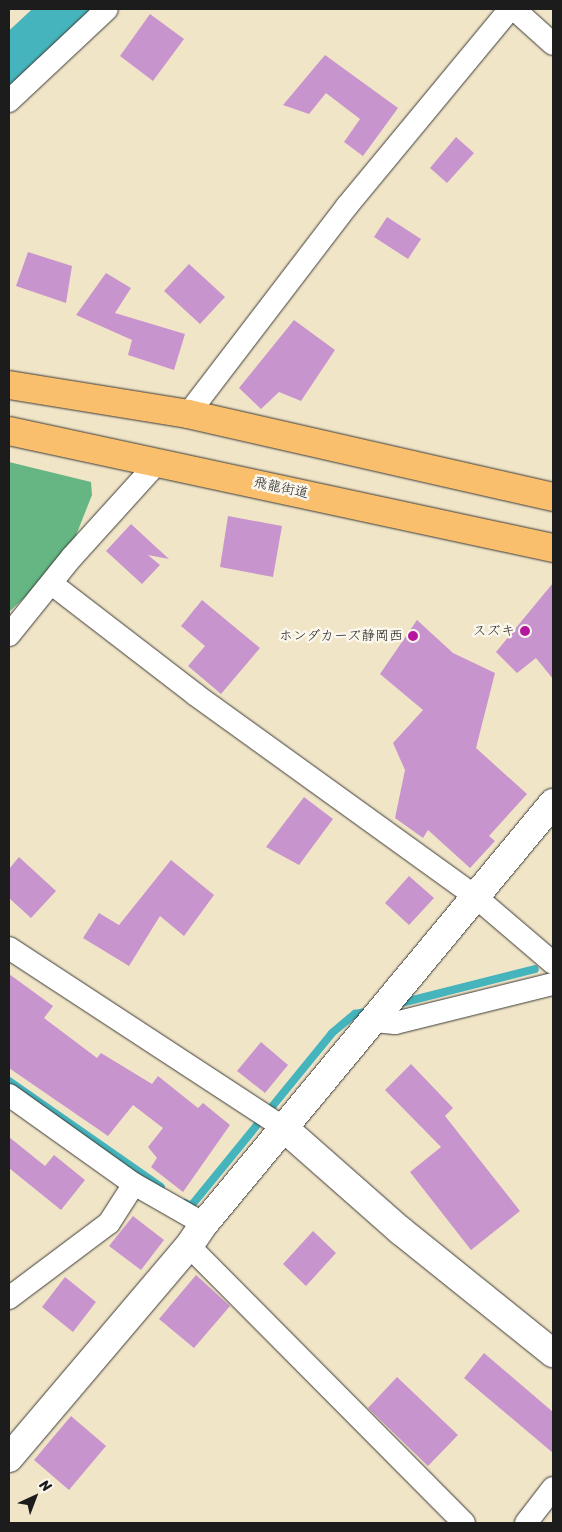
<!DOCTYPE html>
<meta charset="utf-8">
<style>
body{margin:0}
#map{position:relative;width:562px;height:1532px;overflow:hidden;background:#f1e5c8;font-family:Sriracha,"Klee One",sans-serif}
div>[style]{position:absolute}
.forest>*{inset:0;background:#65b683}
.stream>*{height:8px;margin:-4px;padding:0 4px;transform-origin:4px;border-radius:4px;background:#45b4bd}
.river>*{height:46px;margin:-23px;padding:0 23px;transform-origin:23px;border-radius:23px;background:#45b4bd}
.building>*{inset:0;background:#c894ce}
.roads{filter:drop-shadow(0 0 1px #3c3a36) drop-shadow(0 0 1px #3c3a36)}
.minor>*{height:22px;margin:-11px;padding:0 11px;transform-origin:11px;border-radius:11px;background:#fff}
.tertiary>*{height:28px;margin:-14px;padding:0 14px;transform-origin:14px;border-radius:14px;background:#fff}
.trunk>*{height:28px;margin:-14px;padding:0 14px;transform-origin:14px;border-radius:14px;background:#f9bf6d}
.dots>*{width:14px;height:14px;translate:-50% -50%;box-sizing:border-box;border:2px solid #fbf7ec;border-radius:50%}
span{translate:-50% -50%;white-space:nowrap;text-align:center;line-height:1.15;-webkit-text-stroke:5px #fbf7ec;paint-order:stroke}
.street-label{font-size:14px;color:#1c1c1c}
.poi-label{font-size:14px;color:#1c1c1c}
.right{translate:-100% -50%;text-align:right}
.frame{position:absolute;inset:0;border:10px solid #1c1c1c;pointer-events:none}
.north{position:absolute;left:10px;top:1472px;width:50px;height:50px;-webkit-text-stroke:4px #fbf7ec;paint-order:stroke;rotate:43deg;font-size:14px;font-weight:700;line-height:20px;text-align:center;color:#1c1c1c}
.north::after{content:'';display:block;margin:auto;width:18px;height:22px;background:#1c1c1c;clip-path:polygon(50% 0,100% 100%,50% 72%,0 100%)}
</style>
<div id="map">
<div class="forest">
<div style="clip-path:polygon(9px 462px,91px 482px,92px 495px,67px 558px,9px 612px)"></div>
</div>
<div class="stream">
<div style="left:397px;top:1004px;width:142px;rotate:-14.2deg"></div>
<div style="left:9px;top:1081px;width:185px;rotate:34.9deg"></div>
<div style="left:185px;top:1203px;width:7px;rotate:27deg"></div>
<div style="left:191px;top:1206px;width:223px;rotate:-50.8deg"></div>
<div style="left:332px;top:1033px;width:30px;rotate:-40deg"></div>
<div style="left:355px;top:1014px;width:16px;rotate:-11deg"></div>
</div>
<div class="river">
<div style="left:9px;top:62px;width:78px;rotate:-42.9deg"></div>
</div>
<div class="building">
<div style="clip-path:polygon(150px 14px,184px 39px,153px 81px,120px 56px)"></div>
<div style="clip-path:polygon(325px 55px,398px 108px,363px 156px,344px 142px,360px 119px,326px 93px,309px 114px,283px 105px)"></div>
<div style="clip-path:polygon(456px 137px,474px 153px,447px 183px,430px 168px)"></div>
<div style="clip-path:polygon(387px 217px,421px 239px,408px 259px,374px 237px)"></div>
<div style="clip-path:polygon(28px 252px,72px 266px,66px 303px,16px 286px)"></div>
<div style="clip-path:polygon(189px 264px,225px 297px,200px 324px,164px 291px)"></div>
<div style="clip-path:polygon(106px 273px,131px 288px,115px 313px,185px 334px,174px 370px,128px 355px,132px 340px,76px 315px)"></div>
<div style="clip-path:polygon(294px 320px,335px 350px,301px 401px,279px 392px,261px 409px,239px 388px)"></div>
<div style="clip-path:polygon(228px 516px,282px 526px,273px 577px,220px 567px)"></div>
<div style="clip-path:polygon(131px 524px,169px 559px,148px 555px,160px 565px,142px 584px,106px 551px)"></div>
<div style="clip-path:polygon(553px 583px,553px 679px,536px 658px,517px 673px,496px 652px)"></div>
<div style="clip-path:polygon(202px 600px,260px 648px,221px 694px,188px 666px,205px 646px,181px 626px)"></div>
<div style="clip-path:polygon(417px 620px,453px 653px,495px 673px,476px 748px,527px 794px,489px 836px,495px 841px,470px 868px,428px 830px,423px 838px,395px 818px,405px 770px,393px 743px,423px 710px,380px 674px)"></div>
<div style="clip-path:polygon(304px 797px,333px 819px,299px 865px,266px 847px)"></div>
<div style="clip-path:polygon(19px 857px,56px 891px,31px 918px,9px 898px,9px 869px)"></div>
<div style="clip-path:polygon(171px 860px,214px 895px,184px 936px,160px 916px,129px 966px,83px 938px,99px 913px,119px 925px)"></div>
<div style="clip-path:polygon(409px 876px,434px 898px,409px 925px,385px 903px)"></div>
<div style="clip-path:polygon(9px 974px,53px 1006px,44px 1018px,97px 1058px,101px 1053px,152px 1084px,158px 1076px,198px 1108px,203px 1103px,230px 1125px,183px 1192px,151px 1167px,157px 1158px,148px 1147px,163px 1128px,133px 1105px,108px 1136px,9px 1068px)"></div>
<div style="clip-path:polygon(261px 1042px,288px 1065px,265px 1093px,237px 1071px)"></div>
<div style="clip-path:polygon(411px 1064px,453px 1108px,445px 1116px,520px 1211px,471px 1250px,410px 1172px,441px 1147px,385px 1090px)"></div>
<div style="clip-path:polygon(9px 1137px,45px 1166px,54px 1155px,85px 1180px,61px 1210px,9px 1168px)"></div>
<div style="clip-path:polygon(133px 1216px,164px 1240px,141px 1270px,109px 1246px)"></div>
<div style="clip-path:polygon(313px 1231px,336px 1253px,306px 1286px,283px 1264px)"></div>
<div style="clip-path:polygon(196px 1275px,230px 1306px,194px 1348px,159px 1319px)"></div>
<div style="clip-path:polygon(65px 1277px,96px 1302px,73px 1332px,42px 1307px)"></div>
<div style="clip-path:polygon(484px 1353px,553px 1412px,553px 1453px,464px 1378px)"></div>
<div style="clip-path:polygon(397px 1377px,458px 1435px,428px 1466px,368px 1408px)"></div>
<div style="clip-path:polygon(71px 1416px,106px 1446px,69px 1490px,34px 1460px)"></div>
</div>
<div class="roads">
<div class="minor">
<div style="left:514px;top:9px;width:52px;rotate:41.9deg"></div>
<div style="left:9px;top:101px;width:134px;rotate:-43.2deg"></div>
<div style="left:188px;top:414px;width:262px;rotate:-52.6deg"></div>
<div style="left:347px;top:206px;width:256px;rotate:-50.4deg"></div>
<div style="left:52px;top:584px;width:182px;rotate:37.6deg"></div>
<div style="left:196px;top:695px;width:347px;rotate:35.8deg"></div>
<div style="left:477px;top:898px;width:100px;rotate:40.5deg"></div>
<div style="left:9px;top:635px;width:100px;rotate:-51.1deg"></div>
<div style="left:72px;top:557px;width:130px;rotate:-47.8deg"></div>
<div style="left:9px;top:948px;width:329px;rotate:33.2deg"></div>
<div style="left:375px;top:1021px;width:20px;rotate:6deg"></div>
<div style="left:395px;top:1023px;width:163px;rotate:-13.9deg"></div>
<div style="left:9px;top:1095px;width:153px;rotate:35.5deg"></div>
<div style="left:134px;top:1184px;width:81px;rotate:29.7deg"></div>
<div style="left:189px;top:1246px;width:390px;rotate:45.2deg"></div>
<div style="left:9px;top:1298px;width:125px;rotate:-36.9deg"></div>
<div style="left:109px;top:1223px;width:46px;rotate:-57.3deg"></div>
<div style="left:526px;top:1523px;width:44px;rotate:-52.4deg"></div>
</div>
<div class="tertiary">
<div style="left:284px;top:1128px;width:156px;rotate:41.4deg"></div>
<div style="left:401px;top:1231px;width:195px;rotate:38.8deg"></div>
<div style="left:9px;top:1458px;width:278px;rotate:-49.7deg"></div>
<div style="left:189px;top:1246px;width:27px;rotate:-56deg"></div>
<div style="left:204px;top:1224px;width:547px;rotate:-50.34deg"></div>
</div>
<div class="trunk">
<div style="left:9px;top:385px;width:181px;rotate:9.2deg"></div>
<div style="left:188px;top:414px;width:374px;rotate:12.8deg"></div>
<div style="left:9px;top:431px;width:556px;rotate:12.14deg"></div>
</div>
</div>
<div class="dots">
<div style="left:525px;top:631px;background:#b5179e"></div>
<div style="left:413px;top:636px;background:#b5179e"></div>
</div>
<div class="street-label">
<span style="left:281px;top:488px;rotate:12deg">飛龍街道</span>
</div>
<div class="poi-label">
<span class="right" style="left:515px;top:631px">スズキ</span>
<span class="right" style="left:403px;top:636px">ホンダカーズ静岡西</span>
</div>
<div class="frame"></div>
<div class="north">N</div>
</div>
